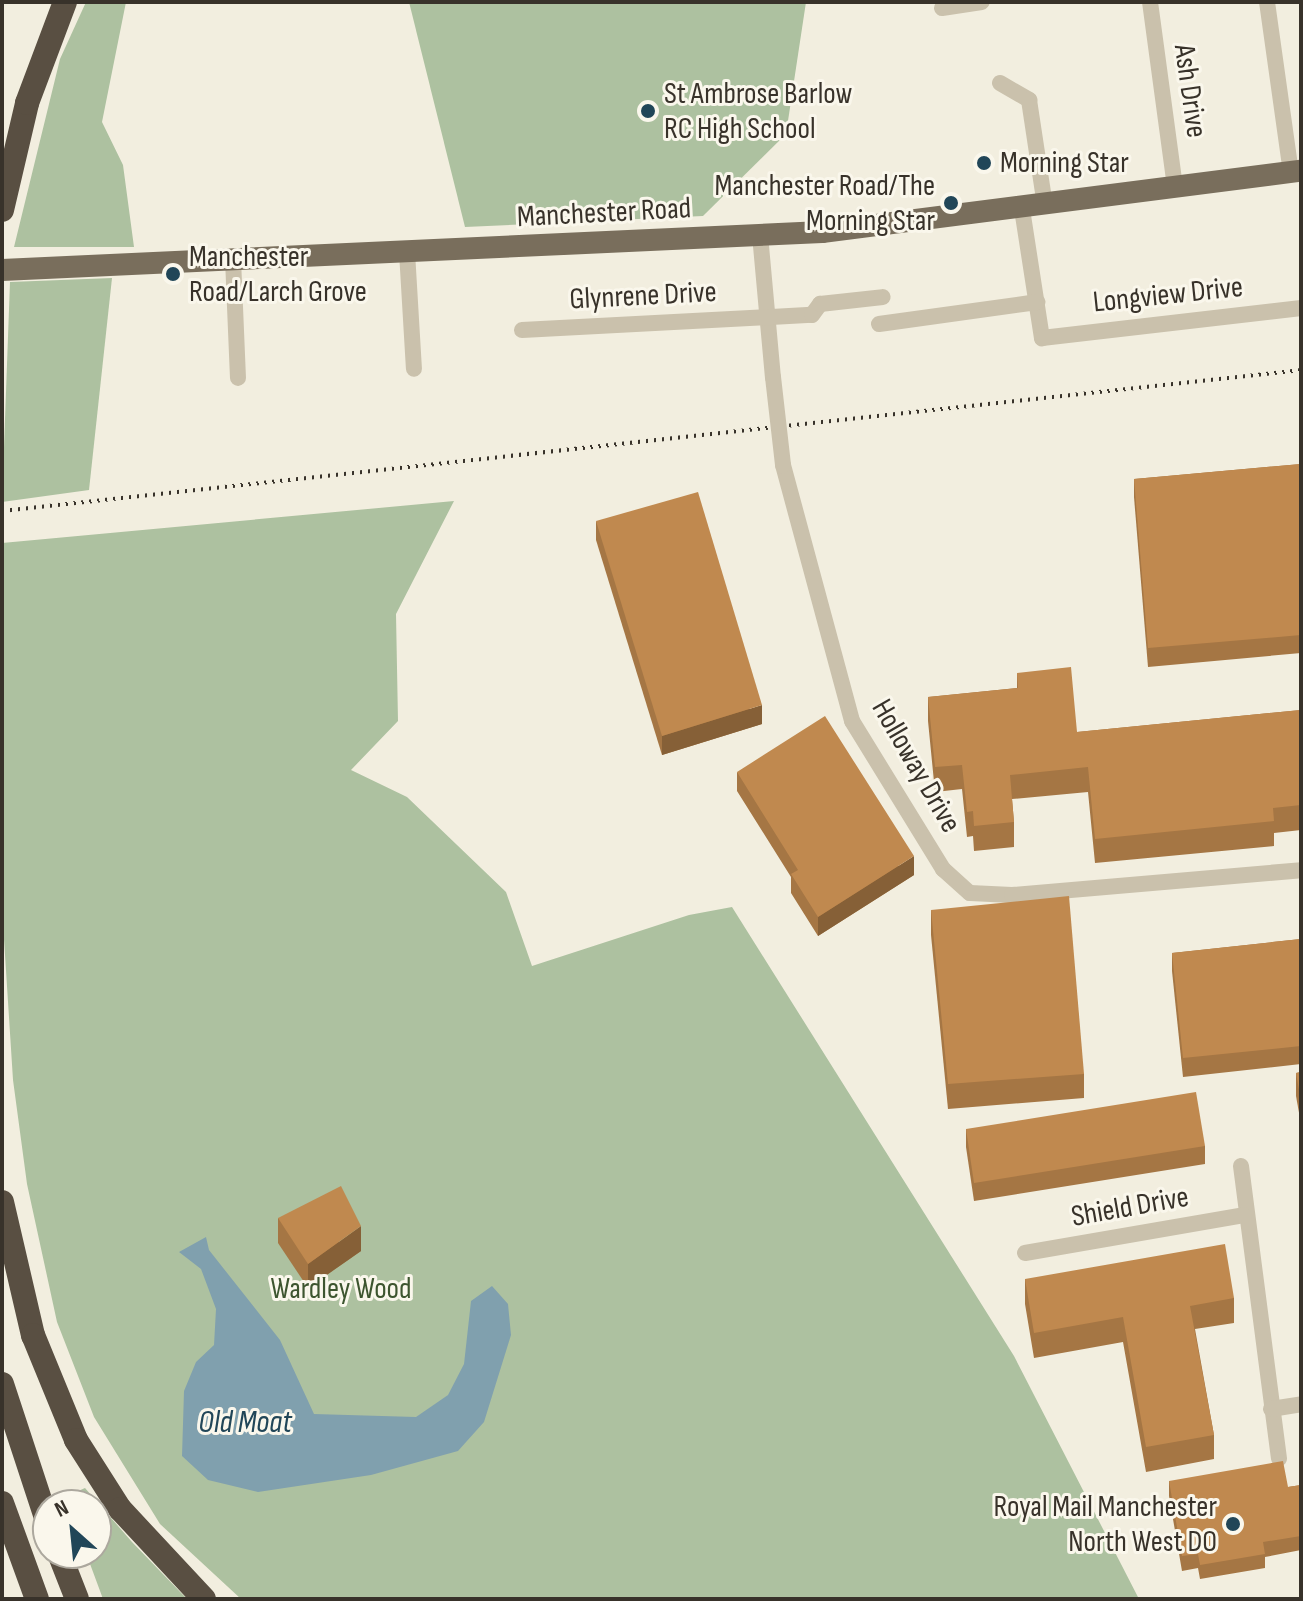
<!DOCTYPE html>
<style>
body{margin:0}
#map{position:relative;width:1303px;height:1601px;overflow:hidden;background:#f2eedf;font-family:"Sofia Sans Condensed",sans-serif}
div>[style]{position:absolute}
.green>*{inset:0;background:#adc1a0}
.water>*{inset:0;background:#80a0ae}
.minor>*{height:16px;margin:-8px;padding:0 8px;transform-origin:8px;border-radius:8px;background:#cac1ac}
.primary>*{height:22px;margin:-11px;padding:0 11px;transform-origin:11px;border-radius:11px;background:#796e5c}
.motorway>*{height:24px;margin:-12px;padding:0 12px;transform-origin:12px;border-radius:12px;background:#594f42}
.rail>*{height:4px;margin-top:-2px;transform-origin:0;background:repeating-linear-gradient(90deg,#38322a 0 2px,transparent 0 8px)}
.minor-bridge>*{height:16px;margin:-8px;padding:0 8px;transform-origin:8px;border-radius:8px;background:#cac1ac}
.wall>*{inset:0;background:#a57644}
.shaded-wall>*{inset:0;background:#866037}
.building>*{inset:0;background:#c0894f}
.dots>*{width:22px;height:22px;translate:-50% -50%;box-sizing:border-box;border:4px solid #faf7ec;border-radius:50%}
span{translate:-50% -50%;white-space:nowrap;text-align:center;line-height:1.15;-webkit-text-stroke:6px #faf7ec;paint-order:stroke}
.street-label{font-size:30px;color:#38322a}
.poi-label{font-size:30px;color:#38322a}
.left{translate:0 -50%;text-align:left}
.right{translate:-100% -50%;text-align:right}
.park-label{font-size:30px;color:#3d552f}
.water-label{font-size:32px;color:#214658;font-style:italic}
.frame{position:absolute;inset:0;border:4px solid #38322a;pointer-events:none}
.north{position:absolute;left:32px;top:1489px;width:80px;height:80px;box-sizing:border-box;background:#faf7ec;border:2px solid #aca89e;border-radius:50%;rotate:333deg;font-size:22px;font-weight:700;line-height:32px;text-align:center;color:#38322a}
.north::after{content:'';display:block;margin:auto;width:28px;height:36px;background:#214658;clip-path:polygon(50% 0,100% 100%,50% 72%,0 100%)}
</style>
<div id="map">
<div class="green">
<div style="clip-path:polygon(86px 2px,126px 2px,102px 122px,123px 165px,134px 247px,14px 247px,60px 59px)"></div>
<div style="clip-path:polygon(409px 2px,806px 2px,786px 134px,703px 216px,465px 227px)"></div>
<div style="clip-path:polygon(112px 278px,89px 490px,2px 502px,10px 282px)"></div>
<div style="clip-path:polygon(454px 501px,396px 614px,398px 721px,351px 770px,407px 797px,506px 892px,532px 966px,689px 915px,732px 907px,1014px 1356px,1139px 1599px,241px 1599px,160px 1524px,94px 1417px,57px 1322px,27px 1184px,13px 1080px,2px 908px,2px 543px)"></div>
<div style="clip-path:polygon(85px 1488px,132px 1542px,187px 1599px,103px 1599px,86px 1553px,96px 1553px,96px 1505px,70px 1505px,67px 1496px)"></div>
</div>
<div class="water">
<div style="clip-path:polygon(206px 1237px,209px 1250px,280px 1340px,314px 1414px,416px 1417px,448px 1395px,464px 1364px,471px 1301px,492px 1286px,508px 1304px,511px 1335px,484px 1422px,458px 1451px,371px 1475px,258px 1492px,208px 1480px,182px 1456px,184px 1391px,196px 1362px,214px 1345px,216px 1309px,201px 1269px,179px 1252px)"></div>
</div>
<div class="minor">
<div style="left:1150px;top:2px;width:188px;rotate:82.3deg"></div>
<div style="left:1267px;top:2px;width:173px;rotate:82deg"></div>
<div style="left:942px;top:8px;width:40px;rotate:-8.5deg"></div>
<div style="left:1000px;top:83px;width:34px;rotate:30deg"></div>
<div style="left:1029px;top:100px;width:107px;rotate:81.4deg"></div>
<div style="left:1022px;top:209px;width:131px;rotate:81.2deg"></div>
<div style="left:1042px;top:338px;width:261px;rotate:-6.6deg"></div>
<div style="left:760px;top:235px;width:143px;rotate:84.8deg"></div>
<div style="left:407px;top:252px;width:117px;rotate:86.6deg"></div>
<div style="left:233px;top:259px;width:119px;rotate:87.6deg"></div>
<div style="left:879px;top:324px;width:160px;rotate:-7.9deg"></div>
<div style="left:522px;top:330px;width:290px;rotate:-3deg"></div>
<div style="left:812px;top:315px;width:14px;rotate:-54deg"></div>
<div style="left:820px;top:304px;width:63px;rotate:-6.3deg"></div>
<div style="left:783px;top:465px;width:265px;rotate:74.9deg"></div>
<div style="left:852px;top:721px;width:174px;rotate:58.4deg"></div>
<div style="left:943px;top:869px;width:36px;rotate:42deg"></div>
<div style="left:970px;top:893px;width:42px;rotate:2.7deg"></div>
<div style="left:1012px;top:895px;width:290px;rotate:-4.9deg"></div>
<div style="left:1241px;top:1166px;width:295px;rotate:82.6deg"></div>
<div style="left:1025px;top:1253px;width:222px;rotate:-9.8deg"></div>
<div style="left:1271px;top:1409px;width:30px;rotate:-9deg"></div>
</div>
<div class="primary">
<div style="left:2px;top:270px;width:821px;rotate:-2.65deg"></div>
<div style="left:822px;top:232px;width:483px;rotate:-7.3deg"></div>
</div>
<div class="motorway">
<div style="left:2px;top:210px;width:110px;rotate:-76.8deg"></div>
<div style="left:27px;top:103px;width:108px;rotate:-69.4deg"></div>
<div style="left:2px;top:1202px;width:137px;rotate:76.9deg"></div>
<div style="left:33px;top:1335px;width:113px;rotate:67.7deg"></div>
<div style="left:76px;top:1440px;width:82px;rotate:57.5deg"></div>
<div style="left:120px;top:1509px;width:123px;rotate:47deg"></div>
<div style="left:2px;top:1384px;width:147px;rotate:71.8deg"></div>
<div style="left:2px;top:1503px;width:102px;rotate:70deg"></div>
<div style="left:59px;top:1553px;width:49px;rotate:68.6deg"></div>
</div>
<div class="rail">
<div style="left:2px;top:511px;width:1307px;rotate:-6.19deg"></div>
</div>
<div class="minor-bridge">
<div style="left:773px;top:377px;width:89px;rotate:83.5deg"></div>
</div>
<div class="wall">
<div style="clip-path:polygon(1301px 464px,1301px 653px,1148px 667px,1134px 497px,1134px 479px)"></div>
<div style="clip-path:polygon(596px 521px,762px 724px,662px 755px,596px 540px)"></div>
<div style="clip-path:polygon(1017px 673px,1077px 732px,1301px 710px,1301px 830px,1274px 833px,1274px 846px,1095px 863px,1088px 792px,1012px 799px,1014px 822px,1014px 847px,974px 851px,973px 836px,967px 837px,962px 789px,935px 792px,928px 721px,928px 697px,1017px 688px)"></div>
<div style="clip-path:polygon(737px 772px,914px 875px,818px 936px,791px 893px,791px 877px,737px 791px)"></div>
<div style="clip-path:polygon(931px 910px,1084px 1074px,1084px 1098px,948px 1109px,931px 935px)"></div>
<div style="clip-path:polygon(1301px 939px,1301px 1064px,1183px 1077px,1172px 971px,1172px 953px)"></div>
<div style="clip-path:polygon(1301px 1072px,1301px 1124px,1296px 1096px,1296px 1073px)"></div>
<div style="clip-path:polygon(966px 1129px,1205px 1146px,1205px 1164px,974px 1201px,966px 1147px)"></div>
<div style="clip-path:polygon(278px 1218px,361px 1251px,308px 1288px,278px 1243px)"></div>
<div style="clip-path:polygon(1025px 1279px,1234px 1298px,1234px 1323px,1195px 1329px,1214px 1435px,1214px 1459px,1146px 1472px,1123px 1342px,1034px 1358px,1025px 1304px)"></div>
<div style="clip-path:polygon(1169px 1481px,1288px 1487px,1301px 1485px,1301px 1550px,1265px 1557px,1265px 1568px,1200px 1579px,1198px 1568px,1182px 1571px,1169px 1496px)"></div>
</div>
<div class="shaded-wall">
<div style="clip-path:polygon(762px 705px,762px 724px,662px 755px,662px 736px)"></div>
<div style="clip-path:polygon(914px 856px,914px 875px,818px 936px,818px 917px)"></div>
<div style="clip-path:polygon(361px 1226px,361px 1251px,308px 1288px,308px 1264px)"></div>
</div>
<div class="building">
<div style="clip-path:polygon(1301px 464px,1301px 635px,1148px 648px,1134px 479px)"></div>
<div style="clip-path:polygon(698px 492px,762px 705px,662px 736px,596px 521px)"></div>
<div style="clip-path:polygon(1071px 667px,1077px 732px,1301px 710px,1301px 805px,1273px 808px,1274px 821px,1095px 839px,1088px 767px,1010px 775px,1014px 822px,974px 826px,973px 811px,967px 812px,962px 765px,935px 767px,928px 697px,1018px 688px,1017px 673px)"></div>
<div style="clip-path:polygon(825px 716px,914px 856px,818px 917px,791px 874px,798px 870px,737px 772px)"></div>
<div style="clip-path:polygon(1069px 896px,1084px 1074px,948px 1084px,931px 910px)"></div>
<div style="clip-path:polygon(1301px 939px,1301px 1046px,1183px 1058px,1172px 953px)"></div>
<div style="clip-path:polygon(1301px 1072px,1301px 1101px,1296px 1073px)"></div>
<div style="clip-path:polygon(1196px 1092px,1205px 1146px,974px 1183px,966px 1129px)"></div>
<div style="clip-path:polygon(341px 1186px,361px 1226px,308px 1264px,278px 1218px)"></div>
<div style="clip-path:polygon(1225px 1244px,1234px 1298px,1190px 1306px,1214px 1435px,1146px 1447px,1123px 1317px,1034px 1333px,1025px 1279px)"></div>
<div style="clip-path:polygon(1283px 1461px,1288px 1487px,1301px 1485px,1301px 1536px,1263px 1542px,1265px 1554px,1200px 1565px,1198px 1554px,1182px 1556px,1169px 1481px)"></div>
</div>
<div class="dots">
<div style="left:648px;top:111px;background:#214658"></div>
<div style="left:984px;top:163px;background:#214658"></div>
<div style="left:951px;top:203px;background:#214658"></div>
<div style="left:173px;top:274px;background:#214658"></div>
<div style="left:1233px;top:1524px;background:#214658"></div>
</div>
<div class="street-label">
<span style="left:1190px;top:91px;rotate:82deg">Ash Drive</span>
<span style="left:604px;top:213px;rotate:-3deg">Manchester Road</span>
<span style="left:1168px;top:295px;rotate:-6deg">Longview Drive</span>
<span style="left:643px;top:296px;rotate:-3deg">Glynrene Drive</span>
<span style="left:916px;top:766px;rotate:60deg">Holloway Drive</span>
<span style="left:1130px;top:1207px;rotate:-10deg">Shield Drive</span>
</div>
<div class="poi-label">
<span class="left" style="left:664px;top:111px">St Ambrose Barlow<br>RC High School</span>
<span class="left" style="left:1000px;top:163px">Morning Star</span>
<span class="right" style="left:935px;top:203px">Manchester Road/The<br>Morning Star</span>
<span class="left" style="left:189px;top:274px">Manchester<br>Road/Larch Grove</span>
<span class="right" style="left:1217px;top:1524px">Royal Mail Manchester<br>North West DO</span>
</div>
<div class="park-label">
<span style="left:341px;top:1289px">Wardley Wood</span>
</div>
<div class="water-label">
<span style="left:245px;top:1423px">Old Moat</span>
</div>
<div class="frame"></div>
<div class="north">N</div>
</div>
